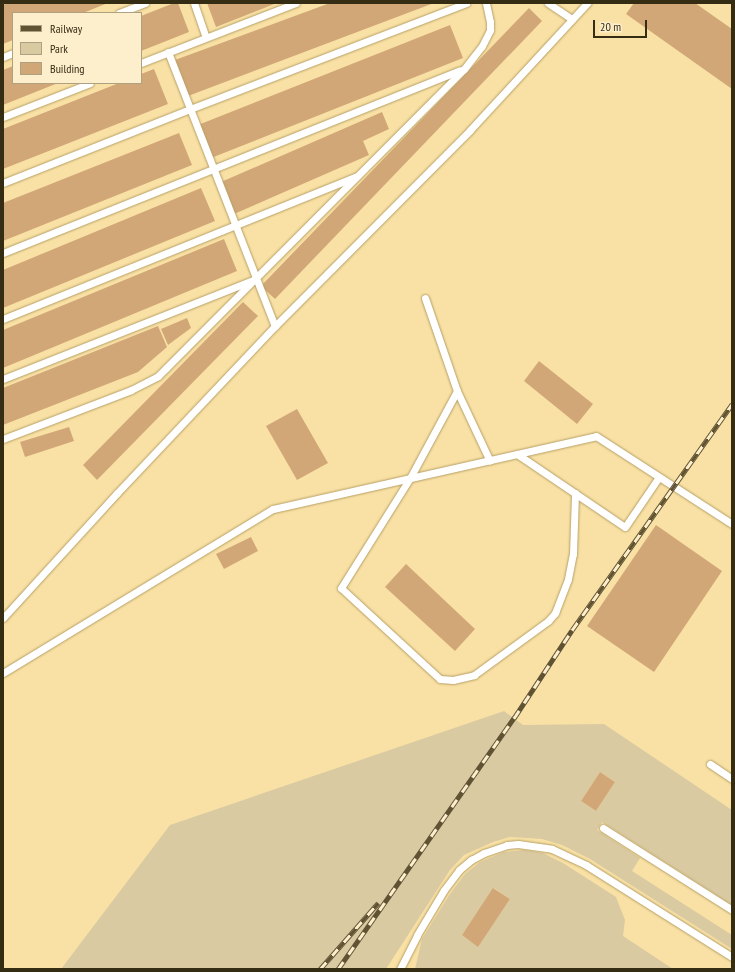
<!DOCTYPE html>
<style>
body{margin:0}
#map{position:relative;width:735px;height:972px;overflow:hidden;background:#f9e1a5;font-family:"PT Sans Narrow",sans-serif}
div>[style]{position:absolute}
.green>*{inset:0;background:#dacaa2}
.building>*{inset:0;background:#d2a777}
.roads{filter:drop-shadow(0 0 1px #b7a066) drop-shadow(0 0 1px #b7a066)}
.lane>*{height:7px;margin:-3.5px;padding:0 3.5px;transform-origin:3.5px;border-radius:3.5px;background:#fff}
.rail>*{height:4.5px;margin-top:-2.25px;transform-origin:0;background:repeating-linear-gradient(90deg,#fdefcc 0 9px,#605333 0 18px);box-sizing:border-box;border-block:1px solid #605333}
span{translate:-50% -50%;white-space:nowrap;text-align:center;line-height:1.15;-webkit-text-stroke:3px #fdefcc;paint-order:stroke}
.frame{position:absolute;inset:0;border:4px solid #352c14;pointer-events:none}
.legend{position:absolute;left:12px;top:12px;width:130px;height:72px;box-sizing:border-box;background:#fdefcc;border:1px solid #ada182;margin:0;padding:5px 7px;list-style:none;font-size:12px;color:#352c14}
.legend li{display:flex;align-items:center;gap:8px;height:20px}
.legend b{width:20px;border:1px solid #ada182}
.scale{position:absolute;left:593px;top:20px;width:54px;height:18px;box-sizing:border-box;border:2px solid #352c14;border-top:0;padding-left:5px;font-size:12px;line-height:14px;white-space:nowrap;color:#352c14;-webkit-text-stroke:3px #fdefcc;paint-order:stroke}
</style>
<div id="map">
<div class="green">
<div style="clip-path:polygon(evenodd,504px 711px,523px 725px,604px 724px,732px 810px,732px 905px,602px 822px,597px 830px,640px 858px,632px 871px,732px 935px,732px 949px,590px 859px,562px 845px,542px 839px,510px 837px,493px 842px,464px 855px,450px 870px,386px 969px,61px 969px,170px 825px,504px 711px,600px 772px,615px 782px,596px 811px,581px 801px,600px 772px)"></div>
<div style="clip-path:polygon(evenodd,524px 850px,543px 853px,563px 863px,616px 897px,625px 920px,623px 936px,673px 969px,415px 969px,422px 939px,450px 894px,465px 874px,480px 862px,504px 852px,524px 850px,494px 888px,510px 899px,478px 946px,462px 935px,494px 888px)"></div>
</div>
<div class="building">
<div style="clip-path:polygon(8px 3px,108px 3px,83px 13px,13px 13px,13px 40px,3px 44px,3px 5px)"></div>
<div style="clip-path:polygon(174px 3px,178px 3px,189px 32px,141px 51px,141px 16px)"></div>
<div style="clip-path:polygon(207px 3px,277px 3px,216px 27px)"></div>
<div style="clip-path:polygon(330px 3px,434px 3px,188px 96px,175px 60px)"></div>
<div style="clip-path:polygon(634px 3px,695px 3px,732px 29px,732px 89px,626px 14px)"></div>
<div style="clip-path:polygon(529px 8px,542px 21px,275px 299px,261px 286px)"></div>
<div style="clip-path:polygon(450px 25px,463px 58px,211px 158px,198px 125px)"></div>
<div style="clip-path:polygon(13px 66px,13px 83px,58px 83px,3px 105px,3px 70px)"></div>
<div style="clip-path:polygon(154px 69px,168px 104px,3px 169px,3px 129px,119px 83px,141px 83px,141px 74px)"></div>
<div style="clip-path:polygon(382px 112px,389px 129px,363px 141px,369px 155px,234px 214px,221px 182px)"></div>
<div style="clip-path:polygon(179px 133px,192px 165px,3px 241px,3px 203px)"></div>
<div style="clip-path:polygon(201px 188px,215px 221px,3px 308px,3px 270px)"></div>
<div style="clip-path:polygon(224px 239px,237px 271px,3px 368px,3px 330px)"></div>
<div style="clip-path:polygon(243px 302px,258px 316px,97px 480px,83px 465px)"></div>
<div style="clip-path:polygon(187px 318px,191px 328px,168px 345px,161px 329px)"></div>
<div style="clip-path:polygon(158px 326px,167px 347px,138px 372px,3px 425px,3px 388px)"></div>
<div style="clip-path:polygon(539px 361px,593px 404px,577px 424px,524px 381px)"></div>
<div style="clip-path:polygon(297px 409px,328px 463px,297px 480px,266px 426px)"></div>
<div style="clip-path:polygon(69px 427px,74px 441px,25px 457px,20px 442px)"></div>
<div style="clip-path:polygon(656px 525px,722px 571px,654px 672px,587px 626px)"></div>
<div style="clip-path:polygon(251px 537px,258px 551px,224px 569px,216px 554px)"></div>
<div style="clip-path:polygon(406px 564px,475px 629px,455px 651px,385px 587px)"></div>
<div style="clip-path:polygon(600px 772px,615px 782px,596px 811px,581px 801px)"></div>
<div style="clip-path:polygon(493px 888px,510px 899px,478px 947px,462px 935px)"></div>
</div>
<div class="roads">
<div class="lane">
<div style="left:194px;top:3px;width:36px;rotate:71deg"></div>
<div style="left:548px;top:3px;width:29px;rotate:34deg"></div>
<div style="left:119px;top:13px;width:28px;rotate:-21deg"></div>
<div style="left:168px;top:52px;width:294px;rotate:68.7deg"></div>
<div style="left:3px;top:57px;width:11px;rotate:-22deg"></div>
<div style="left:141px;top:63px;width:166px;rotate:-21.2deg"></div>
<div style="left:3px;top:117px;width:93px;rotate:-21.3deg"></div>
<div style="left:3px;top:183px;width:201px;rotate:-21.6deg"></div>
<div style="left:190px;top:109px;width:296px;rotate:-21deg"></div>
<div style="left:3px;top:253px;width:492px;rotate:-21.8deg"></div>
<div style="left:425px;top:298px;width:98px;rotate:71deg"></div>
<div style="left:457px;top:391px;width:99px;rotate:118.4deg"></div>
<div style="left:410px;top:478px;width:130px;rotate:122.1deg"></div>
<div style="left:341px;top:588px;width:134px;rotate:42.6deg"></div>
<div style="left:440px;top:679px;width:13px;rotate:4deg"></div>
<div style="left:453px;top:680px;width:22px;rotate:-13deg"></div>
<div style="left:474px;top:675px;width:92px;rotate:-36.1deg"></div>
<div style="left:548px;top:621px;width:11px;rotate:-49deg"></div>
<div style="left:555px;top:613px;width:36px;rotate:-69deg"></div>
<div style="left:568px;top:579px;width:25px;rotate:-79deg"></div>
<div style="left:573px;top:554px;width:61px;rotate:-88.1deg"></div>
<div style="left:3px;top:319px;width:380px;rotate:-22deg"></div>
<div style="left:3px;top:379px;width:269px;rotate:-21.6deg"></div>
<div style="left:457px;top:391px;width:77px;rotate:64.8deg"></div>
<div style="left:3px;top:439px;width:137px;rotate:-20.9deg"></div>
<div style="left:131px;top:390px;width:30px;rotate:-27deg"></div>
<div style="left:158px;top:376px;width:11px;rotate:-45deg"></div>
<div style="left:166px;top:368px;width:422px;rotate:-45.1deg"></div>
<div style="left:464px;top:69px;width:29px;rotate:-52deg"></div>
<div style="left:482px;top:46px;width:18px;rotate:-63deg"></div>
<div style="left:490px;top:30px;width:8px;rotate:-90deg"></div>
<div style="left:490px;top:22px;width:19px;rotate:-102deg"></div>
<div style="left:517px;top:454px;width:130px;rotate:34.1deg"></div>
<div style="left:625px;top:527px;width:60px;rotate:-55.8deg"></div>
<div style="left:3px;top:618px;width:169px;rotate:-47.6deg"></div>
<div style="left:117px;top:493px;width:230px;rotate:-46.6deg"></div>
<div style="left:275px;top:326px;width:276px;rotate:-45.1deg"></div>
<div style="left:470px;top:130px;width:173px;rotate:-47.3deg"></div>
<div style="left:3px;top:673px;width:316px;rotate:-31.3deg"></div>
<div style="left:273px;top:509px;width:331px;rotate:-12.7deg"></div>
<div style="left:596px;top:436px;width:162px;rotate:32.9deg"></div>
<div style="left:710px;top:764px;width:27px;rotate:34deg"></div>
<div style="left:603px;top:828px;width:153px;rotate:32.4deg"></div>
<div style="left:400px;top:969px;width:38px;rotate:-63deg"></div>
<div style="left:417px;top:935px;width:52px;rotate:-59deg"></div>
<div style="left:444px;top:890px;width:25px;rotate:-53deg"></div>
<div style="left:459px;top:870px;width:16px;rotate:-40deg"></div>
<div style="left:471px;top:860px;width:15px;rotate:-28deg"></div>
<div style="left:484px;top:853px;width:24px;rotate:-19deg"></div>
<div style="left:507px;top:845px;width:11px;rotate:-5deg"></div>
<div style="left:518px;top:844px;width:34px;rotate:8deg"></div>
<div style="left:552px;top:849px;width:38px;rotate:25deg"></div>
<div style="left:586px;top:865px;width:173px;rotate:32.2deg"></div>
</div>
</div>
<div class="rail">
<div style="left:320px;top:969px;width:88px;rotate:-48.7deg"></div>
<div style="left:338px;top:969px;width:307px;rotate:-55deg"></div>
<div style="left:514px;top:718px;width:105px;rotate:-56.6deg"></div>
<div style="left:572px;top:630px;width:277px;rotate:-54.7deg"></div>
</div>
<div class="frame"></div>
<ul class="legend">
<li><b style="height:5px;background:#605333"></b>Railway</li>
<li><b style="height:11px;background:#dacaa2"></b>Park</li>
<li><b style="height:11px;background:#d2a777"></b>Building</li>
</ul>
<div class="scale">20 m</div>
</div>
